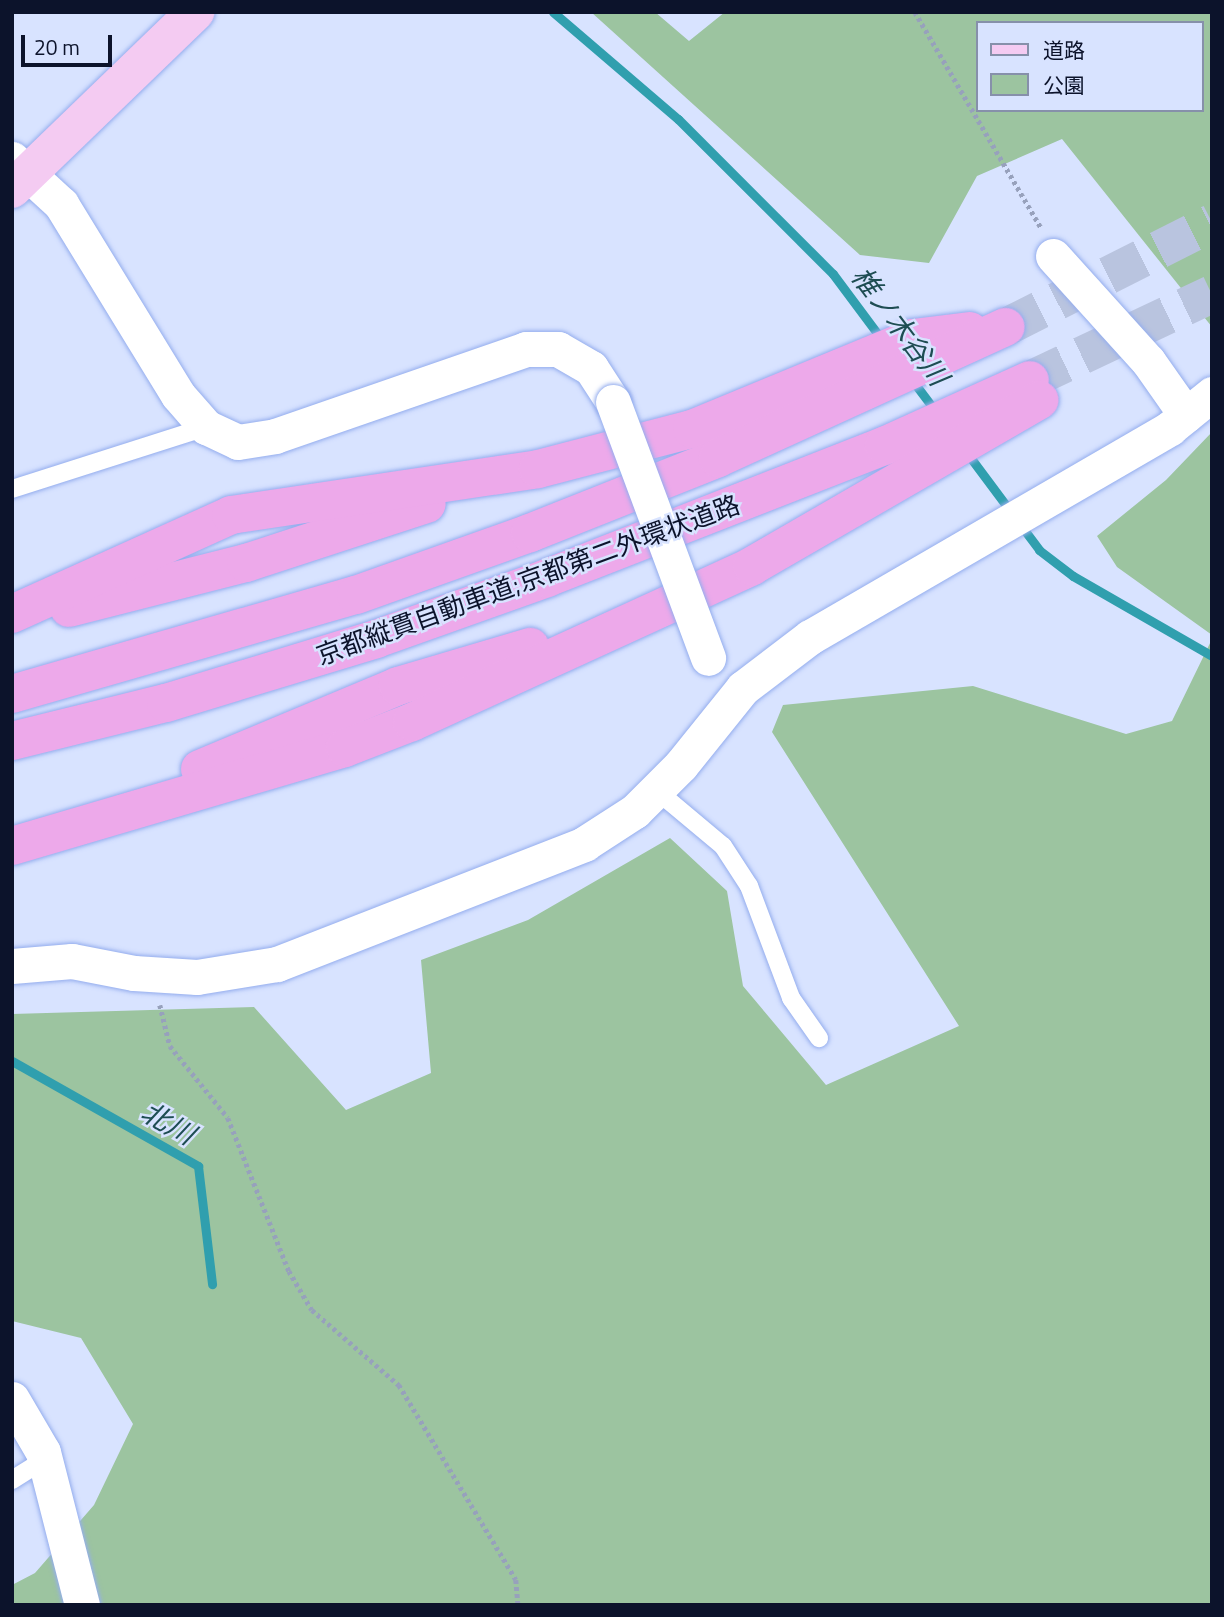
<!DOCTYPE html>
<meta charset="utf-8">
<style>
body{margin:0}
#map{position:relative;width:1224px;height:1617px;overflow:hidden;background:#d8e3ff;font-family:"Titillium Web","Noto Sans JP",sans-serif}
div>[style]{position:absolute}
.green>*{inset:0;background:#9cc4a0}
.stream>*{height:9px;margin:-4.5px;padding:0 4.5px;transform-origin:4.5px;border-radius:4.5px;background:#309fae}
.highway-tunnel>*{height:38px;margin-top:-19px;transform-origin:0;background:repeating-linear-gradient(90deg,#b9c4df 0 38px,transparent 0 57px)}
.path>*{height:4.5px;margin-top:-2.25px;transform-origin:0;background:repeating-linear-gradient(90deg,#97a1bc 0 3.5px,transparent 0 7px)}
.roads{filter:drop-shadow(0 0 2px #94adee) drop-shadow(0 0 2px #94adee)}
.lane>*{height:18px;margin:-9px;padding:0 9px;transform-origin:9px;border-radius:9px;background:#fff}
.street>*{height:35px;margin:-17.5px;padding:0 17.5px;transform-origin:17.5px;border-radius:17.5px;background:#fff}
.primary>*{height:38px;margin:-19px;padding:0 19px;transform-origin:19px;border-radius:19px;background:#f4cbf2}
.highway>*{height:38px;margin:-19px;padding:0 19px;transform-origin:19px;border-radius:19px;background:#eda9ea}
.bridges{filter:drop-shadow(0 0 2px #94adee) drop-shadow(0 0 2px #94adee)}
.street-bridge>*{height:35px;margin:-17.5px;padding:0 17.5px;transform-origin:17.5px;border-radius:17.5px;background:#fff}
span{translate:-50% -50%;white-space:nowrap;text-align:center;line-height:1.15;-webkit-text-stroke:5px #d8e3ff;paint-order:stroke}
.street-label{font-size:26px;color:#0c132b}
.water-label{font-size:28px;color:#1e4d53;font-style:italic}
.frame{position:absolute;inset:0;border:14px solid #0c132b;pointer-events:none}
.legend{position:absolute;left:976px;top:21px;width:228px;height:91px;box-sizing:border-box;background:#d8e3ff;border:2px solid #8690aa;margin:0;padding:9px 12px;list-style:none;font-size:21px;color:#0c132b}
.legend li{display:flex;align-items:center;gap:14px;height:35px}
.legend b{width:35px;border:2px solid #8690aa}
.scale{position:absolute;left:21px;top:35px;width:91px;height:32px;box-sizing:border-box;border:4px solid #0c132b;border-top:0;padding-left:9px;font-size:21px;line-height:24px;white-space:nowrap;color:#0c132b;-webkit-text-stroke:5px #d8e3ff;paint-order:stroke}
</style>
<div id="map">
<div class="green">
<div style="clip-path:polygon(evenodd,591px 12px,655px 12px,689px 41px,725px 12px,1212px 12px,1212px 327px,1062px 139px,977px 176px,929px 263px,860px 255px,591px 12px,977px 23px,1201px 23px,1201px 110px,977px 110px,977px 23px)"></div>
<div style="clip-path:polygon(1212px 432px,1212px 635px,1117px 567px,1097px 536px,1166px 480px)"></div>
<div style="clip-path:polygon(1212px 639px,1212px 1605px,12px 1605px,12px 1585px,35px 1573px,94px 1505px,133px 1424px,81px 1338px,12px 1321px,12px 1014px,254px 1007px,346px 1110px,431px 1073px,421px 960px,528px 920px,670px 838px,727px 891px,743px 986px,826px 1085px,959px 1026px,772px 732px,783px 705px,973px 686px,1126px 734px,1172px 721px)"></div>
</div>
<div class="stream">
<div style="left:553px;top:12px;width:165px;rotate:40.6deg"></div>
<div style="left:678px;top:119px;width:219px;rotate:45deg"></div>
<div style="left:833px;top:274px;width:84px;rotate:53.3deg"></div>
<div style="left:912px;top:380px;width:39px;rotate:53deg"></div>
<div style="left:967px;top:453px;width:74px;rotate:53.3deg"></div>
<div style="left:1019px;top:523px;width:34px;rotate:53deg"></div>
<div style="left:1039px;top:550px;width:43px;rotate:37.4deg"></div>
<div style="left:1073px;top:576px;width:160px;rotate:29.9deg"></div>
<div style="left:12px;top:1061px;width:214px;rotate:29.4deg"></div>
<div style="left:198px;top:1166px;width:119px;rotate:83.2deg"></div>
</div>
<div class="highway-tunnel">
<div style="left:1006px;top:327px;width:231px;rotate:-26.8deg"></div>
<div style="left:1030px;top:380px;width:201px;rotate:-25.3deg"></div>
</div>
<div class="path">
<div style="left:915px;top:12px;width:251px;rotate:59.7deg"></div>
<div style="left:160px;top:1005px;width:42px;rotate:76.3deg"></div>
<div style="left:170px;top:1046px;width:92px;rotate:51.1deg"></div>
<div style="left:228px;top:1118px;width:165px;rotate:68.3deg"></div>
<div style="left:289px;top:1271px;width:45px;rotate:59.5deg"></div>
<div style="left:312px;top:1310px;width:115px;rotate:40.8deg"></div>
<div style="left:399px;top:1385px;width:227px;rotate:59deg"></div>
<div style="left:516px;top:1580px;width:25px;rotate:85deg"></div>
</div>
<div class="roads">
<div class="lane">
<div style="left:12px;top:489px;width:204px;rotate:-17.7deg"></div>
<div style="left:656px;top:790px;width:87px;rotate:39.9deg"></div>
<div style="left:723px;top:846px;width:48px;rotate:57deg"></div>
<div style="left:749px;top:886px;width:120px;rotate:69.4deg"></div>
<div style="left:791px;top:998px;width:49px;rotate:55deg"></div>
<div style="left:12px;top:1480px;width:36px;rotate:-32deg"></div>
</div>
<div class="street">
<div style="left:12px;top:159px;width:67px;rotate:42.6deg"></div>
<div style="left:61px;top:204px;width:224px;rotate:58.5deg"></div>
<div style="left:178px;top:395px;width:43px;rotate:48.8deg"></div>
<div style="left:206px;top:427px;width:35px;rotate:25deg"></div>
<div style="left:238px;top:442px;width:37px;rotate:-9deg"></div>
<div style="left:275px;top:436px;width:266px;rotate:-19.1deg"></div>
<div style="left:526px;top:349px;width:32px"></div>
<div style="left:558px;top:349px;width:38px;rotate:30deg"></div>
<div style="left:591px;top:368px;width:40px;rotate:57.1deg"></div>
<div style="left:1053px;top:256px;width:142px;rotate:47.9deg"></div>
<div style="left:1148px;top:361px;width:66px;rotate:54.9deg"></div>
<div style="left:12px;top:966px;width:60px;rotate:-4.8deg"></div>
<div style="left:72px;top:961px;width:63px;rotate:11deg"></div>
<div style="left:134px;top:973px;width:63px;rotate:3.6deg"></div>
<div style="left:197px;top:977px;width:81px;rotate:-9.2deg"></div>
<div style="left:277px;top:964px;width:330px;rotate:-21.3deg"></div>
<div style="left:584px;top:844px;width:61px;rotate:-32.9deg"></div>
<div style="left:635px;top:811px;width:65px;rotate:-45deg"></div>
<div style="left:681px;top:765px;width:99px;rotate:-51.2deg"></div>
<div style="left:743px;top:688px;width:84px;rotate:-37.3deg"></div>
<div style="left:810px;top:637px;width:416px;rotate:-30.1deg"></div>
<div style="left:1170px;top:428px;width:54px;rotate:-39deg"></div>
<div style="left:12px;top:1399px;width:61px;rotate:59.7deg"></div>
<div style="left:43px;top:1452px;width:158px;rotate:75.7deg"></div>
</div>
<div class="primary">
<div style="left:12px;top:189px;width:255px;rotate:-44deg"></div>
</div>
<div class="highway">
<div style="left:69px;top:608px;width:183px;rotate:-14.3deg"></div>
<div style="left:246px;top:563px;width:190px;rotate:-18.1deg"></div>
<div style="left:12px;top:614px;width:240px;rotate:-24.3deg"></div>
<div style="left:231px;top:515px;width:310px;rotate:-8.5deg"></div>
<div style="left:538px;top:469px;width:159px;rotate:-14.6deg"></div>
<div style="left:692px;top:429px;width:239px;rotate:-22.4deg"></div>
<div style="left:913px;top:338px;width:57px;rotate:-7deg"></div>
<div style="left:12px;top:694px;width:358px;rotate:-16.1deg"></div>
<div style="left:356px;top:595px;width:185px;rotate:-19.6deg"></div>
<div style="left:530px;top:533px;width:202px;rotate:-21.7deg"></div>
<div style="left:718px;top:458px;width:316px;rotate:-24.5deg"></div>
<div style="left:12px;top:741px;width:159px;rotate:-13.9deg"></div>
<div style="left:166px;top:703px;width:220px;rotate:-16.9deg"></div>
<div style="left:376px;top:639px;width:182px;rotate:-19.6deg"></div>
<div style="left:547px;top:578px;width:362px;rotate:-21.4deg"></div>
<div style="left:884px;top:446px;width:160px;rotate:-24.3deg"></div>
<div style="left:200px;top:769px;width:215px;rotate:-22.7deg"></div>
<div style="left:398px;top:686px;width:138px;rotate:-16.5deg"></div>
<div style="left:12px;top:846px;width:347px;rotate:-16.4deg"></div>
<div style="left:345px;top:748px;width:72px;rotate:-21.2deg"></div>
<div style="left:412px;top:722px;width:374px;rotate:-24.6deg"></div>
<div style="left:752px;top:566px;width:332px;rotate:-30deg"></div>
</div>
</div>
<div class="bridges">
<div class="street-bridge">
<div style="left:613px;top:402px;width:273px;rotate:69.6deg"></div>
</div>
</div>
<div class="street-label">
<span style="left:528px;top:580px;rotate:-20deg">京都縦貫自動車道;京都第二外環状道路</span>
</div>
<div class="water-label">
<span style="left:900px;top:326px;rotate:53deg">椎ノ木谷川</span>
<span style="left:168px;top:1123px;rotate:29deg">北川</span>
</div>
<div class="frame"></div>
<ul class="legend">
<li><b style="height:9px;background:#f4cbf2"></b>道路</li>
<li><b style="height:19px;background:#9cc4a0"></b>公園</li>
</ul>
<div class="scale">20 m</div>
</div>
